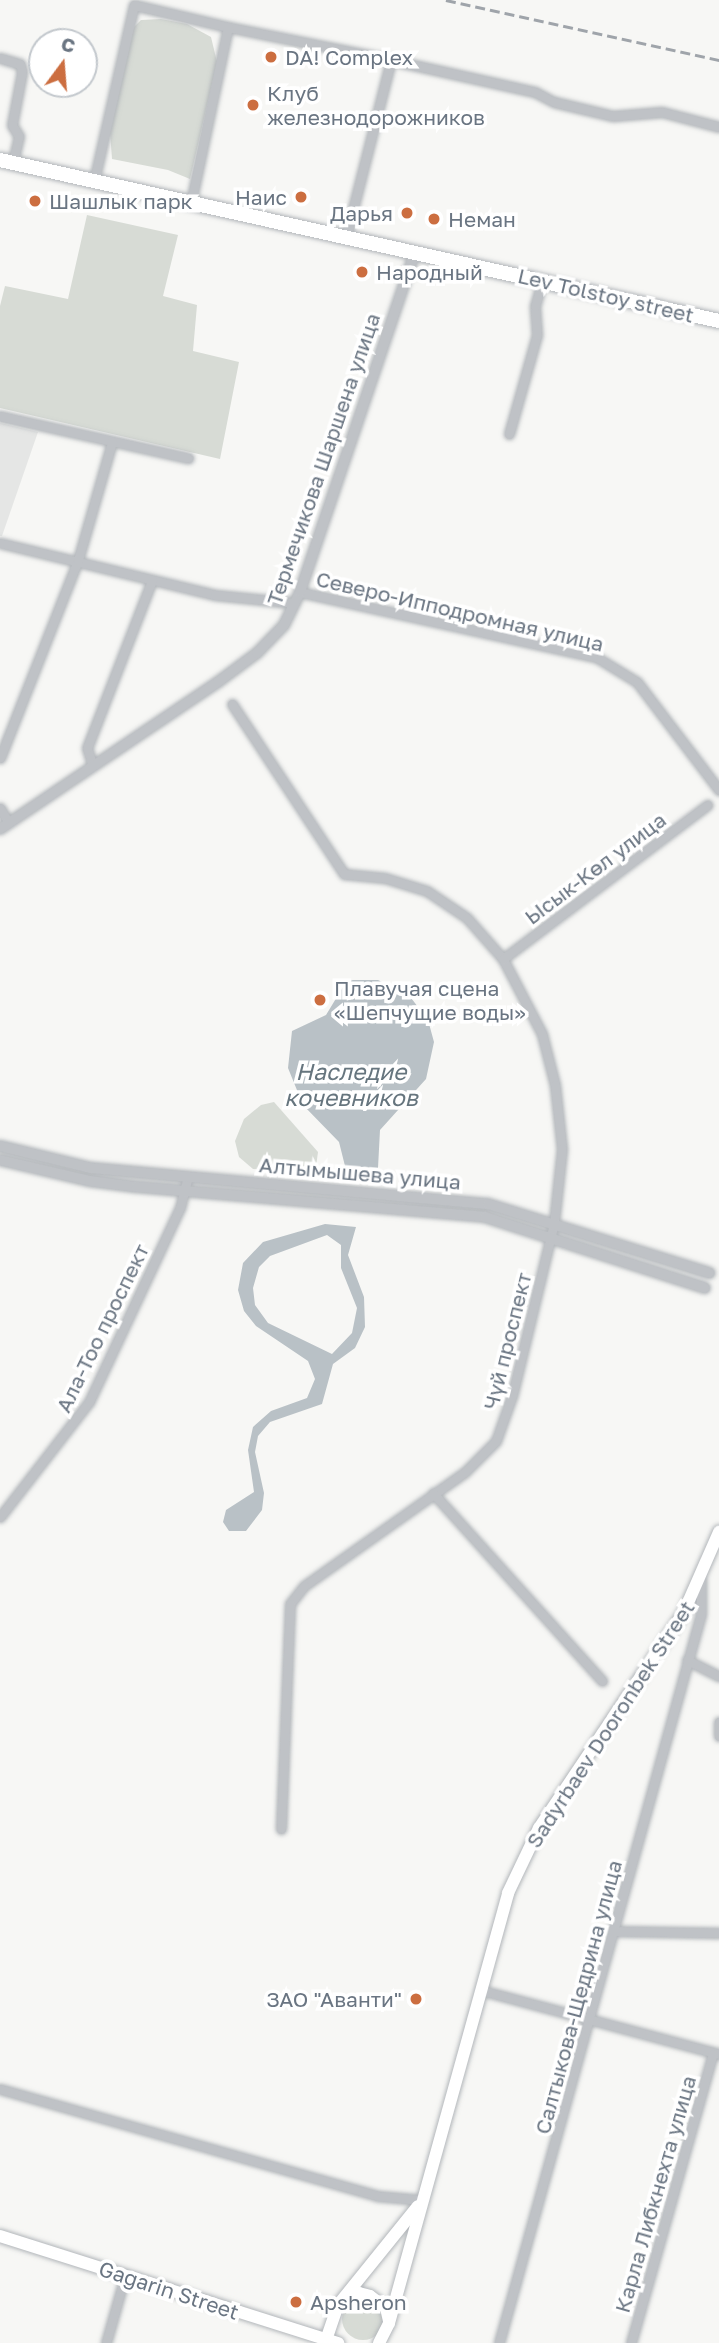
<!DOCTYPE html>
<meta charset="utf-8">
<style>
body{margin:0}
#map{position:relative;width:719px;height:2343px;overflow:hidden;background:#f7f7f5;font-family:"Golos Text",sans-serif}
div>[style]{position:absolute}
.built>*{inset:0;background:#e5e6e5}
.green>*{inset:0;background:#d7dbd5}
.round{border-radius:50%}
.water>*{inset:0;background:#b9c1c6}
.roads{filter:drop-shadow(0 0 2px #b2b6ba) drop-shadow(0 0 2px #b2b6ba)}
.minor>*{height:9px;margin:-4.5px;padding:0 4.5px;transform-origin:4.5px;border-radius:4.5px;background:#bfc2c6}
.tertiary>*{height:10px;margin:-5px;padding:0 5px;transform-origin:5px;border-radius:5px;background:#bfc2c6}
.secondary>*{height:12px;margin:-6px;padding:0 6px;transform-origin:6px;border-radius:6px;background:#fff}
.primary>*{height:14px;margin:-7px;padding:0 7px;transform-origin:7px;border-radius:7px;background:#fff}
.rail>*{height:2.5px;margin-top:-1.25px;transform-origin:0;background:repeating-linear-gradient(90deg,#9fa4aa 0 10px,transparent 0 15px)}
.dots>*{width:19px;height:19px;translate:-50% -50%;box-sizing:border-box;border:4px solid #fff;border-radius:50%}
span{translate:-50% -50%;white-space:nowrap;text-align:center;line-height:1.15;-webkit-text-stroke:7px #fff;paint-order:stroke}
.poi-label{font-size:21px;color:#6a7582}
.left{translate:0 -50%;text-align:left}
.right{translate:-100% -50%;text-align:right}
.street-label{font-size:21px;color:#6a7582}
.water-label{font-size:23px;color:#66757e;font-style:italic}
.north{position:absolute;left:28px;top:28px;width:70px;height:70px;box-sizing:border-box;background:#fff;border:2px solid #c3c8cd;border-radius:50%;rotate:16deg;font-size:19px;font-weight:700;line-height:28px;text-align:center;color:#6a7582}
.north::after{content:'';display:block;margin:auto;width:24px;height:32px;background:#cc6e40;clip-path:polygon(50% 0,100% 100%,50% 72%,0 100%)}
</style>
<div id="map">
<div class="built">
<div style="clip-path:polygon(0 423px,38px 432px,2px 536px,0 536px)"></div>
</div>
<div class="green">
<div style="clip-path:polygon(161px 19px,187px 24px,211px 37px,217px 62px,190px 179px,168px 170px,112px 159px,110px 132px,132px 29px,141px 20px)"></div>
<div style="clip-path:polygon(87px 215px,178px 235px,163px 296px,197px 305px,193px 351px,239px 362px,220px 459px,0 408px,0 306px,5px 286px,68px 299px)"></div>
<div style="clip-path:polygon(274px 1102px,318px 1152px,315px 1174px,253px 1169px,239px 1157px,235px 1141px,244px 1119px,261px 1105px)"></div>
<div class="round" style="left:342px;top:2298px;width:42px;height:42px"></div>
</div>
<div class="water">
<div style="clip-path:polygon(353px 980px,378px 980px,408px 994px,428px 1020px,434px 1042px,426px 1079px,380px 1130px,378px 1168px,345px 1166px,339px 1142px,303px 1105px,288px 1068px,292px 1031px,326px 1015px,346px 982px)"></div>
<div style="clip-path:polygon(evenodd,325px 1224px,356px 1227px,348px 1255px,364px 1297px,365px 1327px,355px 1348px,333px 1364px,322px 1404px,270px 1422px,258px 1436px,255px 1452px,264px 1493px,262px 1510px,246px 1531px,229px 1531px,223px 1522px,226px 1510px,254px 1492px,248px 1450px,253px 1427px,271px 1411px,307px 1398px,315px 1379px,308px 1361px,256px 1326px,244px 1311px,238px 1290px,243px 1263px,263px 1242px,325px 1224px,327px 1235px,341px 1245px,341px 1268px,357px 1308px,352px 1333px,332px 1354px,268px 1323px,255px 1305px,253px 1288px,259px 1267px,270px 1256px,327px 1235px)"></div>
</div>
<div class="roads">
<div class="minor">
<div style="left:228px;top:27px;width:166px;rotate:11.4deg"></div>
<div style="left:391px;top:60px;width:183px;rotate:104.3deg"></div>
<div style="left:0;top:58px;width:21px;rotate:17deg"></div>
<div style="left:20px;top:64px;width:8px;rotate:76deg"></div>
<div style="left:22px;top:72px;width:54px;rotate:100.7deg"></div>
<div style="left:12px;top:125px;width:13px;rotate:58deg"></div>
<div style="left:19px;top:136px;width:28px;rotate:103deg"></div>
<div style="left:391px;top:60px;width:148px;rotate:12.5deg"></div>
<div style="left:535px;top:92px;width:21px;rotate:28deg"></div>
<div style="left:554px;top:102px;width:61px;rotate:13.3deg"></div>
<div style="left:613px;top:116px;width:49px;rotate:-4.7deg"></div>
<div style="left:662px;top:112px;width:59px;rotate:14.7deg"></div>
<div style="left:94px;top:181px;width:180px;rotate:-77.2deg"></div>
<div style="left:134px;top:5px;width:97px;rotate:13.2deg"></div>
<div style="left:228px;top:27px;width:179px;rotate:101.9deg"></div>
<div style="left:0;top:416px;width:193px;rotate:12.6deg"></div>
<div style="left:509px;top:434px;width:103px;rotate:-74.2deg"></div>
<div style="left:537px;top:335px;width:29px;rotate:-94deg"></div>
<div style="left:535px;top:306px;width:26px;rotate:-74deg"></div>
<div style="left:0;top:543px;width:221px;rotate:13.6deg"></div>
<div style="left:215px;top:595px;width:80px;rotate:5.7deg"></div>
<div style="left:300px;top:592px;width:303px;rotate:12.4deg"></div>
<div style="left:596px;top:657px;width:48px;rotate:31.4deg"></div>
<div style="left:637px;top:682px;width:136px;rotate:52.8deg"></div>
<div style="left:232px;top:704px;width:204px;rotate:56.6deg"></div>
<div style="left:344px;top:874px;width:41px;rotate:5.6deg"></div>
<div style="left:385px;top:878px;width:44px;rotate:17.2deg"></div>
<div style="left:427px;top:891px;width:48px;rotate:34deg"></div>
<div style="left:467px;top:918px;width:55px;rotate:48.7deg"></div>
<div style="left:503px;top:959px;width:85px;rotate:62.5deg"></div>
<div style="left:542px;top:1034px;width:53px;rotate:75.7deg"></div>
<div style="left:555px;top:1085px;width:64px;rotate:83.8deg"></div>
<div style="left:562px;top:1149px;width:74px;rotate:96.2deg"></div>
<div style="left:554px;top:1223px;width:178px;rotate:103.6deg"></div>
<div style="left:512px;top:1396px;width:48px;rotate:109.6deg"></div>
<div style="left:496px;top:1441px;width:44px;rotate:135deg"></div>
<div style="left:465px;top:1472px;width:197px;rotate:144.7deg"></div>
<div style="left:304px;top:1586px;width:23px;rotate:128deg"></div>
<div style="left:290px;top:1604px;width:225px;rotate:92.3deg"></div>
<div style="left:0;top:758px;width:213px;rotate:-68.5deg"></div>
<div style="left:78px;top:560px;width:123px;rotate:-73.9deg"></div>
<div style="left:92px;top:764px;width:17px;rotate:-107deg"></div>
<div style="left:87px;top:748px;width:180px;rotate:-68.8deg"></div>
<div style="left:0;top:808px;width:16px;rotate:60deg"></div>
<div style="left:503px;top:959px;width:256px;rotate:-37deg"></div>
<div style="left:433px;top:1493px;width:253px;rotate:48deg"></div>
<div style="left:0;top:1517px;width:145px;rotate:-52.3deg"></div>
<div style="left:89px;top:1402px;width:214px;rotate:-64.9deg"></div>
<div style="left:180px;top:1208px;width:32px;rotate:-76deg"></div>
<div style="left:687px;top:1660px;width:36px;rotate:27deg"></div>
<div style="left:719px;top:1722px;width:14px;rotate:90deg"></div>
<div style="left:615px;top:1931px;width:104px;rotate:1.1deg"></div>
<div style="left:480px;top:1990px;width:247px;rotate:15deg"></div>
<div style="left:0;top:2089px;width:392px;rotate:15.8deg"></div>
<div style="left:377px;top:2196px;width:45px;rotate:5.1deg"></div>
<div style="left:106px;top:2343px;width:70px;rotate:-74.2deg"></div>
<div style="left:499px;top:2343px;width:756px;rotate:-74.51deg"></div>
<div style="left:701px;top:1614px;width:35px;rotate:-90deg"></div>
<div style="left:631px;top:2343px;width:300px;rotate:-74.2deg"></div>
</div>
<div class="tertiary">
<div style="left:0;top:829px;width:263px;rotate:-34deg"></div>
<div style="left:218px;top:682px;width:49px;rotate:-36.6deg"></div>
<div style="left:257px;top:653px;width:39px;rotate:-46deg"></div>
<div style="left:284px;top:625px;width:37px;rotate:-64deg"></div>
<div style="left:300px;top:592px;width:359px;rotate:-71.3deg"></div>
<div style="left:0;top:1146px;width:94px;rotate:13.6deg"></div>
<div style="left:91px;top:1168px;width:399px;rotate:5.2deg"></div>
<div style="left:488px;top:1204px;width:232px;rotate:17.3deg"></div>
<div style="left:0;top:1160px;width:92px;rotate:13.1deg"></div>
<div style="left:90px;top:1181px;width:47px;rotate:7.3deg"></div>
<div style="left:137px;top:1187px;width:349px;rotate:4.9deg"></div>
<div style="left:485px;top:1217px;width:231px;rotate:17.9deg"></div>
</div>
<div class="secondary">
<div style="left:0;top:2236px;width:355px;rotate:17.6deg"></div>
<div style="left:344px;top:2301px;width:17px;rotate:-28deg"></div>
<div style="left:359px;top:2293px;width:11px;rotate:15deg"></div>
<div style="left:370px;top:2296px;width:20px;rotate:37deg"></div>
<div style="left:386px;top:2308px;width:13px;rotate:77deg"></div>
<div style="left:325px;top:2343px;width:40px;rotate:-71.1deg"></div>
<div style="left:338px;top:2305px;width:127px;rotate:-51.1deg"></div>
<div style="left:379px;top:2343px;width:22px;rotate:-63deg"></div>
<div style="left:389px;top:2323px;width:446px;rotate:-74.5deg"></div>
<div style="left:508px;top:1893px;width:72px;rotate:-64.5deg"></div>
<div style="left:539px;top:1828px;width:258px;rotate:-56.1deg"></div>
<div style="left:683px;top:1614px;width:90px;rotate:-66.3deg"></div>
</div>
<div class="primary">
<div style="left:0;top:160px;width:737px;rotate:12.62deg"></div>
</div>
</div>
<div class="rail">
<div style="left:446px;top:0;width:280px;rotate:12.4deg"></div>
</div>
<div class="dots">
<div style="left:271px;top:57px;background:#cc6e40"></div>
<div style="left:253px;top:105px;background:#cc6e40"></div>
<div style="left:301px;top:197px;background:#cc6e40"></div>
<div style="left:35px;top:201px;background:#cc6e40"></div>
<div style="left:407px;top:213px;background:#cc6e40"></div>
<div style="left:434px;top:219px;background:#cc6e40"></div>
<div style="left:362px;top:272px;background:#cc6e40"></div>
<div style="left:320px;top:1000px;background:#cc6e40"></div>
<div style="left:416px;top:1999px;background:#cc6e40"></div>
<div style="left:296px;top:2302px;background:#cc6e40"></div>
</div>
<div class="poi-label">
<span class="left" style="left:285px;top:57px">DA! Complex</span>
<span class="left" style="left:267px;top:105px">Клуб<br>железнодорожников</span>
<span class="right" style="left:287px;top:197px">Наис</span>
<span class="left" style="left:49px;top:201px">Шашлык парк</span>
<span class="right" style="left:393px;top:213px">Дарья</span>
<span class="left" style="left:448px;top:219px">Неман</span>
<span class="left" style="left:376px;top:272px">Народный</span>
<span class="left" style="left:334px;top:1000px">Плавучая сцена<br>«Шепчущие воды»</span>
<span class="right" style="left:402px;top:1999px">ЗАО "Аванти"</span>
<span class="left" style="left:310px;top:2302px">Apsheron</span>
</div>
<div class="street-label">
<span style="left:606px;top:295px;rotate:13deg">Lev Tolstoy street</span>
<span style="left:323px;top:459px;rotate:-71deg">Термечикова Шаршена улица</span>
<span style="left:460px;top:611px;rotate:13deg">Северо-Ипподромная улица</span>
<span style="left:595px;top:868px;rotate:-37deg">Ысык-Көл улица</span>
<span style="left:360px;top:1173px;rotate:5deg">Алтымышева улица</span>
<span style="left:102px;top:1328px;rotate:-64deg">Ала-Тоо проспект</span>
<span style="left:507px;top:1341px;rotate:-76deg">Чүй проспект</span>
<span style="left:610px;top:1724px;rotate:-57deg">Sadyrbaev Dooronbek Street</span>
<span style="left:578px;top:1997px;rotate:-75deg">Салтыкова-Щедрина улица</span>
<span style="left:655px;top:2194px;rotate:-74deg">Карла Либкнехта улица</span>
<span style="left:169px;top:2290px;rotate:18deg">Gagarin Street</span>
</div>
<div class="water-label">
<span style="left:351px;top:1084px">Наследие<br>кочевников</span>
</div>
<div class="north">С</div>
</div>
